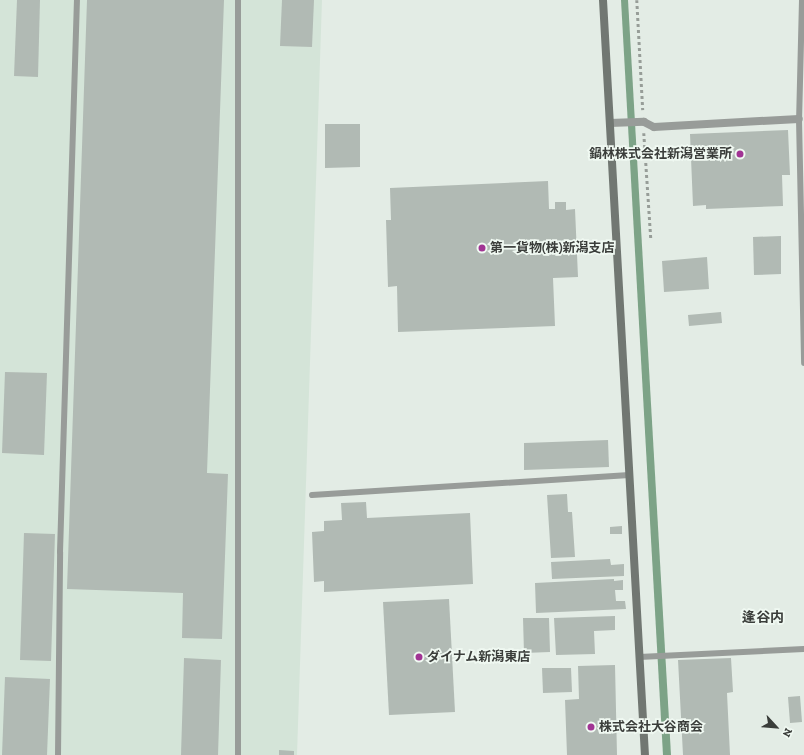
<!DOCTYPE html>
<meta charset="utf-8">
<style>
body{margin:0}
#map{position:relative;width:804px;height:755px;overflow:hidden;background:#e3ece5;font-family:"Zilla Slab","Noto Sans JP",serif}
div>[style]{position:absolute}
.built>*{inset:0;background:#d4e4d8}
.water>*{inset:0;background:#7da387}
.building>*{inset:0;background:#b1bab4}
.path>*{height:2.5px;margin-top:-1.25px;transform-origin:0;background:repeating-linear-gradient(90deg,#979d98 0 3px,transparent 0 6px)}
.lane>*{height:6px;margin:-3px;padding:0 3px;transform-origin:3px;border-radius:3px;background:#989c99}
.street>*{height:8px;margin:-4px;padding:0 4px;transform-origin:4px;border-radius:4px;background:#989c99}
.secondary>*{height:8px;margin:-4px;padding:0 4px;transform-origin:4px;border-radius:4px;background:#717772}
.dots>*{width:11px;height:11px;translate:-50% -50%;box-sizing:border-box;border:2px solid #f0f9f2;border-radius:50%}
span{translate:-50% -50%;white-space:nowrap;text-align:center;line-height:1.15;-webkit-text-stroke:3.5px #f0f9f2;paint-order:stroke}
.poi-label{font-size:13px;color:#3a3d3a;font-weight:700}
.right{translate:-100% -50%;text-align:right}
.left{translate:0 -50%;text-align:left}
.neighbourhood-label{font-size:14px;color:#3a3d3a;font-weight:700}
.north{position:absolute;left:756px;top:707px;width:40px;height:40px;-webkit-text-stroke:3px #f0f9f2;paint-order:stroke;rotate:116deg;font-size:11px;font-weight:700;line-height:16px;text-align:center;color:#3a3d3a}
.north::after{content:'';display:block;margin:auto;width:14px;height:18px;background:#3a3d3a;clip-path:polygon(50% 0,100% 100%,50% 72%,0 100%)}
</style>
<div id="map">
<div class="built">
<div style="clip-path:polygon(0 0,322px 0,297px 755px,0 755px)"></div>
</div>
<div class="water">
<div style="clip-path:polygon(621px 0,628px 0,671px 755px,663px 755px)"></div>
</div>
<div class="building">
<div style="clip-path:polygon(17px 0,40px 0,38px 77px,14px 76px)"></div>
<div style="clip-path:polygon(87px 0,224px 0,207px 473px,228px 474px,222px 639px,182px 638px,183px 593px,67px 589px)"></div>
<div style="clip-path:polygon(282px 0,314px 0,312px 47px,280px 46px)"></div>
<div style="clip-path:polygon(325px 124px,360px 124px,360px 167px,325px 168px)"></div>
<div style="clip-path:polygon(788px 130px,790px 175px,782px 175px,783px 206px,706px 209px,706px 205px,693px 206px,690px 134px)"></div>
<div style="clip-path:polygon(548px 181px,549px 209px,555px 209px,555px 202px,566px 202px,566px 210px,575px 209px,578px 277px,553px 278px,555px 326px,398px 332px,397px 286px,388px 287px,386px 220px,391px 220px,390px 188px)"></div>
<div style="clip-path:polygon(781px 236px,781px 274px,754px 275px,753px 237px)"></div>
<div style="clip-path:polygon(707px 257px,709px 289px,664px 292px,662px 261px)"></div>
<div style="clip-path:polygon(721px 312px,722px 323px,689px 326px,688px 315px)"></div>
<div style="clip-path:polygon(5px 372px,47px 373px,44px 455px,2px 453px)"></div>
<div style="clip-path:polygon(608px 440px,609px 467px,524px 470px,524px 443px)"></div>
<div style="clip-path:polygon(567px 494px,568px 512px,572px 512px,575px 557px,551px 558px,547px 495px)"></div>
<div style="clip-path:polygon(366px 502px,367px 518px,470px 513px,473px 584px,324px 592px,324px 581px,314px 582px,312px 532px,324px 531px,324px 521px,342px 520px,341px 503px)"></div>
<div style="clip-path:polygon(622px 526px,622px 534px,610px 534px,610px 527px)"></div>
<div style="clip-path:polygon(24px 533px,55px 534px,51px 661px,20px 660px)"></div>
<div style="clip-path:polygon(610px 559px,611px 565px,624px 564px,624px 576px,552px 579px,551px 562px)"></div>
<div style="clip-path:polygon(614px 579px,614px 581px,623px 580px,623px 590px,615px 590px,616px 601px,625px 601px,626px 609px,536px 613px,535px 583px)"></div>
<div style="clip-path:polygon(449px 599px,455px 712px,389px 715px,383px 602px)"></div>
<div style="clip-path:polygon(615px 616px,615px 630px,594px 631px,595px 654px,556px 655px,554px 618px)"></div>
<div style="clip-path:polygon(523px 618px,549px 618px,550px 652px,524px 653px)"></div>
<div style="clip-path:polygon(184px 658px,221px 660px,218px 755px,181px 755px)"></div>
<div style="clip-path:polygon(731px 658px,733px 692px,727px 693px,730px 755px,683px 755px,678px 660px)"></div>
<div style="clip-path:polygon(615px 665px,617px 755px,567px 755px,565px 700px,579px 699px,578px 666px)"></div>
<div style="clip-path:polygon(542px 668px,571px 668px,572px 692px,543px 693px)"></div>
<div style="clip-path:polygon(5px 677px,50px 679px,47px 755px,2px 755px)"></div>
<div style="clip-path:polygon(800px 696px,802px 722px,790px 723px,788px 697px)"></div>
<div style="clip-path:polygon(279px 750px,294px 751px,294px 755px,279px 755px)"></div>
</div>
<div class="path">
<div style="left:637px;top:0;width:110px;rotate:86.9deg"></div>
<div style="left:644px;top:133px;width:106px;rotate:86.2deg"></div>
</div>
<div class="lane">
<div style="left:802px;top:0;width:119px;rotate:91.4deg"></div>
<div style="left:799px;top:119px;width:244px;rotate:88.8deg"></div>
<div style="left:312px;top:495px;width:318px;rotate:-3.6deg"></div>
<div style="left:639px;top:657px;width:165px;rotate:-2.8deg"></div>
<div style="left:58px;top:755px;width:203px;rotate:-89.4deg"></div>
<div style="left:60px;top:552px;width:552px;rotate:-88.24deg"></div>
<div style="left:238px;top:755px;width:755px;rotate:-90deg"></div>
</div>
<div class="street">
<div style="left:610px;top:123px;width:34px;rotate:-2deg"></div>
<div style="left:644px;top:122px;width:11px;rotate:27deg"></div>
<div style="left:654px;top:127px;width:145px;rotate:-3.2deg"></div>
</div>
<div class="secondary">
<div style="left:603px;top:0;width:756px;rotate:86.82deg"></div>
</div>
<div class="dots">
<div style="left:740px;top:154px;background:#a13494"></div>
<div style="left:482px;top:248px;background:#a13494"></div>
<div style="left:419px;top:657px;background:#a13494"></div>
<div style="left:591px;top:727px;background:#a13494"></div>
</div>
<div class="poi-label">
<span class="right" style="left:732px;top:154px">鍋林株式会社新潟営業所</span>
<span class="left" style="left:490px;top:248px">第一貨物(株)新潟支店</span>
<span class="left" style="left:427px;top:657px">ダイナム新潟東店</span>
<span class="left" style="left:599px;top:727px">株式会社大谷商会</span>
</div>
<div class="neighbourhood-label">
<span style="left:763px;top:618px">逢谷内</span>
</div>
<div class="north">N</div>
</div>
